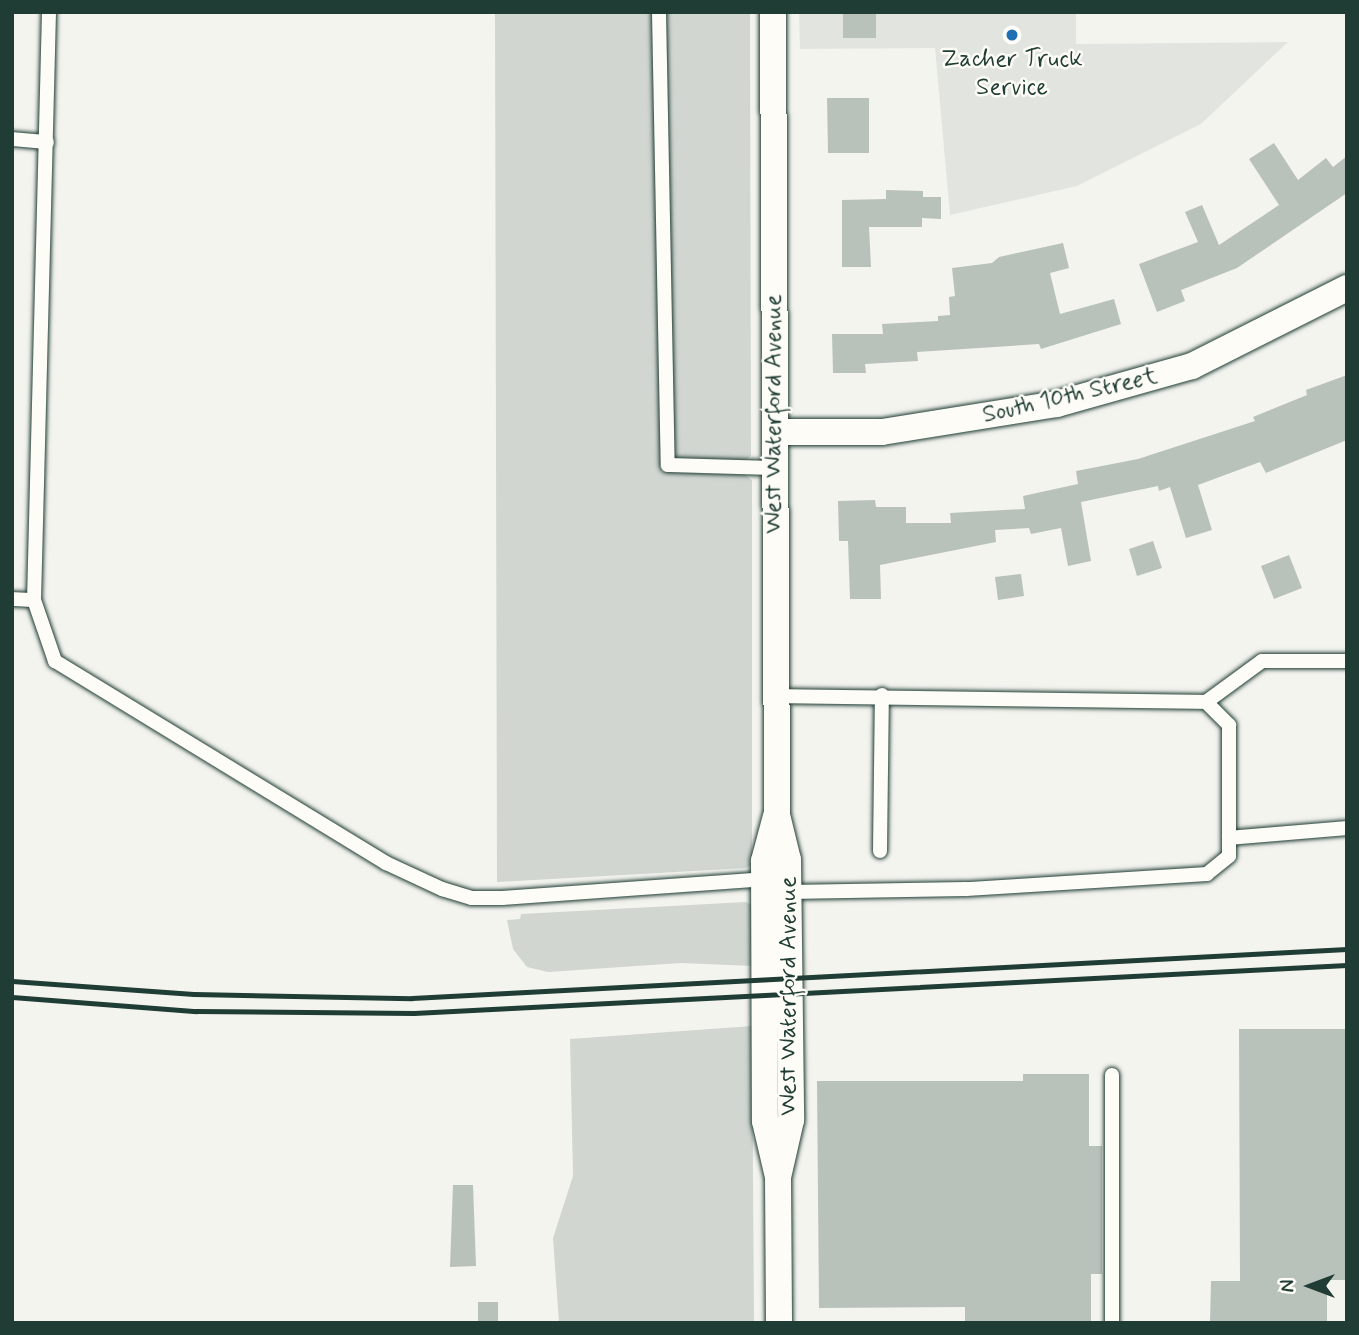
<!DOCTYPE html>
<style>
body{margin:0}
#map{position:relative;width:1359px;height:1335px;overflow:hidden;background:#f4f4ef;font-family:Mynerve,sans-serif}
div>[style]{position:absolute}
.built>*{inset:0;background:#e2e5df}
.green>*{inset:0;background:#d1d6d1}
.building>*{inset:0;background:#b9c1bb}
.roads{filter:drop-shadow(0 0 2px #1f3d34) drop-shadow(0 0 2px #1f3d34)}
.service>*{height:14px;margin:-7px;padding:0 7px;transform-origin:7px;border-radius:7px;background:#fdfcf7}
.minor>*{height:26px;margin:-13px;padding:0 13px;transform-origin:13px;border-radius:13px;background:#fdfcf7}
.rail>*{height:5px;margin:-2.5px;padding:0 2.5px;transform-origin:2.5px;border-radius:2.5px;background:#1f3d34}
.dots>*{width:19px;height:19px;translate:-50% -50%;box-sizing:border-box;border:4px solid #fdfcf7;border-radius:50%}
span{translate:-50% -50%;white-space:nowrap;text-align:center;line-height:1.15;-webkit-text-stroke:5px #fdfcf7;paint-order:stroke}
.poi-label{font-size:24px;color:#1f3d34}
.street-label{font-size:24px;color:#1f3d34}
.frame{position:absolute;inset:0;border:14px solid #1f3d34;pointer-events:none}
.north{position:absolute;left:1275px;top:1251px;width:70px;height:70px;-webkit-text-stroke:5px #fdfcf7;paint-order:stroke;rotate:270deg;font-size:19px;font-weight:700;line-height:28px;text-align:center;color:#1f3d34}
.north::after{content:'';display:block;margin:auto;width:24px;height:32px;background:#1f3d34;clip-path:polygon(50% 0,100% 100%,50% 72%,0 100%)}
</style>
<div id="map">
<div class="built">
<div style="clip-path:polygon(799px 12px,1076px 12px,1076px 44px,1288px 42px,1201px 124px,1077px 186px,950px 215px,935px 48px,800px 49px)"></div>
</div>
<div class="green">
<div style="clip-path:polygon(495px 12px,652px 12px,662px 472px,745px 475px,752px 480px,752px 865px,746px 868px,497px 882px)"></div>
<div style="clip-path:polygon(665px 12px,750px 12px,751px 456px,744px 461px,674px 459px)"></div>
<div style="clip-path:polygon(746px 902px,753px 906px,753px 966px,681px 963px,548px 972px,527px 967px,513px 949px,507px 920px,520px 919px,521px 914px)"></div>
<div style="clip-path:polygon(752px 1026px,754px 1323px,559px 1323px,553px 1238px,573px 1176px,570px 1039px)"></div>
</div>
<div class="building">
<div style="clip-path:polygon(843px 12px,876px 12px,876px 38px,843px 38px)"></div>
<div style="clip-path:polygon(827px 98px,869px 98px,869px 153px,828px 153px)"></div>
<div style="clip-path:polygon(1274px 143px,1298px 180px,1326px 158px,1333px 167px,1347px 156px,1347px 193px,1237px 268px,1181px 290px,1185px 301px,1157px 312px,1139px 264px,1198px 242px,1185px 212px,1202px 205px,1219px 245px,1279px 205px,1249px 159px)"></div>
<div style="clip-path:polygon(886px 190px,923px 191px,923px 197px,941px 197px,941px 219px,922px 218px,922px 227px,869px 227px,871px 267px,842px 267px,842px 200px,886px 199px)"></div>
<div style="clip-path:polygon(1063px 243px,1069px 268px,1050px 273px,1060px 314px,1114px 299px,1121px 324px,1041px 349px,1039px 344px,917px 352px,918px 361px,865px 364px,866px 373px,833px 373px,832px 334px,883px 334px,882px 324px,938px 321px,938px 316px,950px 315px,949px 297px,955px 296px,952px 268px,992px 263px,999px 257px)"></div>
<div style="clip-path:polygon(1347px 375px,1347px 440px,1266px 473px,1260px 462px,1198px 485px,1212px 530px,1186px 538px,1170px 487px,1159px 491px,1158px 486px,1081px 502px,1091px 561px,1068px 566px,1061px 528px,1031px 534px,1029px 528px,995px 530px,996px 542px,880px 565px,881px 599px,850px 599px,848px 541px,839px 541px,838px 501px,875px 500px,876px 507px,906px 507px,906px 523px,951px 523px,950px 513px,1025px 509px,1023px 496px,1078px 484px,1076px 471px,1138px 459px,1255px 421px,1253px 417px,1307px 395px,1306px 390px)"></div>
<div style="clip-path:polygon(1153px 541px,1162px 568px,1137px 576px,1129px 549px)"></div>
<div style="clip-path:polygon(1289px 555px,1302px 588px,1274px 599px,1261px 566px)"></div>
<div style="clip-path:polygon(1021px 574px,1024px 596px,998px 600px,995px 577px)"></div>
<div style="clip-path:polygon(1239px 1029px,1347px 1029px,1347px 1280px,1327px 1280px,1327px 1323px,1210px 1323px,1211px 1281px,1240px 1281px)"></div>
<div style="clip-path:polygon(1023px 1074px,1089px 1074px,1089px 1146px,1102px 1146px,1102px 1274px,1091px 1274px,1091px 1323px,965px 1323px,965px 1307px,819px 1308px,817px 1081px,1023px 1081px)"></div>
<div style="clip-path:polygon(453px 1185px,473px 1185px,476px 1266px,450px 1267px)"></div>
<div style="clip-path:polygon(478px 1302px,498px 1302px,498px 1323px,478px 1323px)"></div>
</div>
<div class="roads">
<div class="service">
<div style="left:49px;top:12px;width:588px;rotate:91.46deg"></div>
<div style="left:34px;top:600px;width:65px;rotate:71deg"></div>
<div style="left:55px;top:661px;width:388px;rotate:31.4deg"></div>
<div style="left:386px;top:863px;width:62px;rotate:24.9deg"></div>
<div style="left:442px;top:889px;width:31px;rotate:17deg"></div>
<div style="left:472px;top:898px;width:30px"></div>
<div style="left:502px;top:898px;width:269px;rotate:-4.1deg"></div>
<div style="left:659px;top:12px;width:453px;rotate:88.9deg"></div>
<div style="left:668px;top:465px;width:106px;rotate:1.6deg"></div>
<div style="left:12px;top:139px;width:35px;rotate:5deg"></div>
<div style="left:12px;top:599px;width:22px;rotate:3deg"></div>
<div style="left:776px;top:696px;width:430px;rotate:0.8deg"></div>
<div style="left:1206px;top:702px;width:33px;rotate:45deg"></div>
<div style="left:1229px;top:725px;width:131px;rotate:90deg"></div>
<div style="left:1229px;top:856px;width:28px;rotate:141deg"></div>
<div style="left:1207px;top:874px;width:241px;rotate:176.4deg"></div>
<div style="left:966px;top:889px;width:177px;rotate:179deg"></div>
<div style="left:1206px;top:702px;width:69px;rotate:-36.2deg"></div>
<div style="left:1262px;top:661px;width:85px"></div>
<div style="left:1229px;top:838px;width:118px;rotate:-4.8deg"></div>
<div style="left:880px;top:851px;width:156px;rotate:-89.3deg"></div>
<div style="left:1112px;top:1075px;width:248px;rotate:90deg"></div>
</div>
<div class="minor">
<div style="left:773px;top:12px;width:803px;rotate:89.71deg"></div>
<div style="left:777px;top:815px;width:46px;rotate:76.3deg"></div>
<div style="left:788px;top:860px;width:260px;rotate:89.3deg"></div>
<div style="left:791px;top:1120px;width:58px;rotate:102.8deg"></div>
<div style="left:775px;top:432px;width:107px"></div>
<div style="left:882px;top:432px;width:177px;rotate:-9.1deg"></div>
<div style="left:1057px;top:404px;width:140px;rotate:-15.7deg"></div>
<div style="left:1192px;top:366px;width:174px;rotate:-26.7deg"></div>
<div style="left:776px;top:816px;width:47px;rotate:104.9deg"></div>
<div style="left:764px;top:861px;width:260px;rotate:89.8deg"></div>
<div style="left:765px;top:1121px;width:57px;rotate:76.9deg"></div>
<div style="left:778px;top:1177px;width:146px;rotate:89.6deg"></div>
</div>
</div>
<div class="rail">
<div style="left:12px;top:981px;width:182px;rotate:4.1deg"></div>
<div style="left:194px;top:994px;width:218px;rotate:1.1deg"></div>
<div style="left:412px;top:998px;width:936px;rotate:-3deg"></div>
<div style="left:12px;top:997px;width:185px;rotate:4.4deg"></div>
<div style="left:196px;top:1011px;width:218px;rotate:0.5deg"></div>
<div style="left:414px;top:1013px;width:934px;rotate:-2.95deg"></div>
</div>
<div class="dots">
<div style="left:1012px;top:35px;background:#1f6fb2"></div>
</div>
<div class="poi-label">
<span style="left:1012px;top:74px">Zacher Truck<br>Service</span>
</div>
<div class="street-label">
<span style="left:1070px;top:396px;rotate:-13deg">South 10th Street</span>
<span style="left:774px;top:414px;rotate:-90deg">West Waterford Avenue</span>
<span style="left:789px;top:996px;rotate:-90deg">West Waterford Avenue</span>
</div>
<div class="frame"></div>
<div class="north">N</div>
</div>
